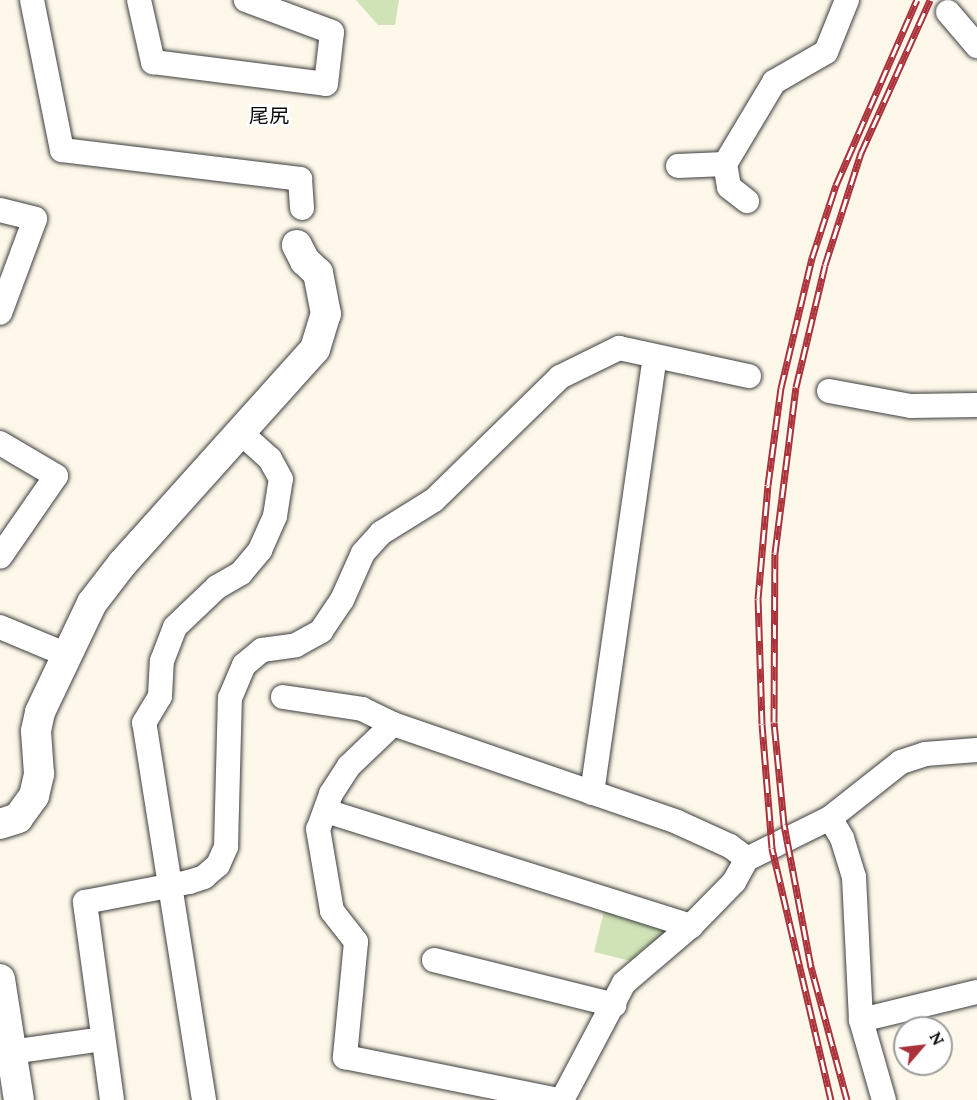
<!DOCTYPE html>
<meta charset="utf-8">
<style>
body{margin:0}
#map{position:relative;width:977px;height:1100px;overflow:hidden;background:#fdf8e9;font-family:Lora,"Noto Sans JP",serif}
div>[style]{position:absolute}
.green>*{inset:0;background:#cfe3b7}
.roads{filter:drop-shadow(0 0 2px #3d3d3d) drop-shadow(0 0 2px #3d3d3d)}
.minor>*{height:24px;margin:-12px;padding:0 12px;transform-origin:12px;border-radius:12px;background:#fff}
.tertiary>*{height:30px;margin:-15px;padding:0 15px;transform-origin:15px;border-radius:15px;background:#fff}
.rail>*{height:7px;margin-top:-3.5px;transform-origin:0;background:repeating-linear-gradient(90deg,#fff 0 14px,#ab313b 0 28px);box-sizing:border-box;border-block:2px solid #ab313b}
span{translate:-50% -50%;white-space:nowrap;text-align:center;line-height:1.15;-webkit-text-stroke:6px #fff;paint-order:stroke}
.neighbourhood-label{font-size:20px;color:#0a0a0a}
.north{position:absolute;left:893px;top:1016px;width:60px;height:60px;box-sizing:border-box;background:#fff;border:2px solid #9d9d9d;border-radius:50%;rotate:62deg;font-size:16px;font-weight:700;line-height:24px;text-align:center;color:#0a0a0a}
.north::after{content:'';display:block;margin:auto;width:21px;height:27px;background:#ab313b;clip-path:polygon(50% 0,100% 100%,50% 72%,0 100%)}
</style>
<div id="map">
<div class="green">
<div style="clip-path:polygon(356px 0,399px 0,395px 25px,378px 25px)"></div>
<div style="clip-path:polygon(605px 907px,662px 924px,667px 935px,645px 947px,631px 961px,594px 952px)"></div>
</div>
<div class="roads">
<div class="minor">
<div style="left:32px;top:0;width:153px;rotate:78.7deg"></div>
<div style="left:62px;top:150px;width:240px;rotate:6.9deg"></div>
<div style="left:300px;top:179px;width:29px;rotate:86deg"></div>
<div style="left:139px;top:0;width:64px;rotate:77.3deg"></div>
<div style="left:153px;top:62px;width:174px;rotate:7.2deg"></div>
<div style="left:326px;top:84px;width:52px;rotate:-83.4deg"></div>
<div style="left:332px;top:32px;width:92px;rotate:-159.6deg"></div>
<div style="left:948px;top:12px;width:45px;rotate:49.5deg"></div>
<div style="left:725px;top:164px;width:23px;rotate:80deg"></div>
<div style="left:729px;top:187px;width:23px;rotate:38deg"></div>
<div style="left:678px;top:166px;width:47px;rotate:-2.4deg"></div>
<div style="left:725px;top:164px;width:96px;rotate:-59.1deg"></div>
<div style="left:774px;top:82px;width:60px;rotate:-30deg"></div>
<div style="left:826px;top:52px;width:56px;rotate:-68deg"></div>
<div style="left:0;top:210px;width:36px;rotate:14deg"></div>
<div style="left:35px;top:219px;width:100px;rotate:110.4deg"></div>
<div style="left:829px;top:391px;width:83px;rotate:10.4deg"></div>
<div style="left:911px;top:406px;width:66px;rotate:-0.9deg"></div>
<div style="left:0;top:443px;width:65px;rotate:30.5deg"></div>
<div style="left:56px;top:476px;width:98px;rotate:124.7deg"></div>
<div style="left:0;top:627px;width:73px;rotate:22.7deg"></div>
<div style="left:283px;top:697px;width:80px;rotate:8.6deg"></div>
<div style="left:362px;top:709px;width:34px;rotate:26deg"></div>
<div style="left:393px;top:724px;width:300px;rotate:19deg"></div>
<div style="left:677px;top:822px;width:58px;rotate:24.4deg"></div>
<div style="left:730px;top:846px;width:21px;rotate:37deg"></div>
<div style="left:393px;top:724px;width:61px;rotate:136.3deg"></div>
<div style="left:349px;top:766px;width:33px;rotate:123deg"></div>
<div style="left:331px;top:794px;width:37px;rotate:110deg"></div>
<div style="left:318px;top:829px;width:83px;rotate:80.3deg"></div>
<div style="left:332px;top:911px;width:39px;rotate:52deg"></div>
<div style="left:356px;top:942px;width:116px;rotate:95.5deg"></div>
<div style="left:345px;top:1057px;width:217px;rotate:11.4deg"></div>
<div style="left:592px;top:793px;width:440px;rotate:-81.8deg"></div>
<div style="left:326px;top:811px;width:383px;rotate:17.5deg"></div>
<div style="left:830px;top:818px;width:23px;rotate:59deg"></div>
<div style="left:842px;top:838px;width:41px;rotate:72.9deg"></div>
<div style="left:854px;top:877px;width:143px;rotate:87.2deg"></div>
<div style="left:861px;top:1020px;width:83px;rotate:74deg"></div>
<div style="left:434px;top:960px;width:186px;rotate:14deg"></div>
<div style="left:861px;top:1020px;width:119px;rotate:-13.6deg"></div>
<div style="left:11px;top:1052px;width:92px;rotate:-8.1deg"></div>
<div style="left:112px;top:1100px;width:200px;rotate:-97.8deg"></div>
<div style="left:85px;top:902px;width:106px;rotate:-10.9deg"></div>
<div style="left:189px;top:882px;width:16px;rotate:-18deg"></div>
<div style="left:204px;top:877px;width:18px;rotate:-41deg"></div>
<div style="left:218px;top:865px;width:20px;rotate:-66deg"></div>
<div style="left:226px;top:847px;width:149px;rotate:-88.5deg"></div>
<div style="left:230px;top:698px;width:36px;rotate:-67deg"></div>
<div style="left:244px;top:665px;width:23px;rotate:-40deg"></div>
<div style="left:262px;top:650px;width:34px;rotate:-8deg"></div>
<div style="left:296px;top:645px;width:29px;rotate:-29deg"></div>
<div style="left:321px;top:631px;width:37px;rotate:-56deg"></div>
<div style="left:342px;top:600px;width:51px;rotate:-65.9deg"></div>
<div style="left:363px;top:553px;width:27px;rotate:-48deg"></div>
<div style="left:381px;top:533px;width:62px;rotate:-31.9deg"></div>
<div style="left:434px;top:500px;width:176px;rotate:-44.3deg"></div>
<div style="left:560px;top:377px;width:66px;rotate:-26.2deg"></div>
<div style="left:619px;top:348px;width:133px;rotate:12.2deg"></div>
<div style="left:204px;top:1100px;width:382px;rotate:-99deg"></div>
<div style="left:144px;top:723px;width:31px;rotate:-59deg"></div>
<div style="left:160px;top:696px;width:35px;rotate:-87deg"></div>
<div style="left:162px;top:661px;width:36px;rotate:-69deg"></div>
<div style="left:175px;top:627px;width:58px;rotate:-43.6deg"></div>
<div style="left:217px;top:587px;width:28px;rotate:-30deg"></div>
<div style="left:241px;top:573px;width:30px;rotate:-50deg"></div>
<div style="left:260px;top:550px;width:37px;rotate:-66deg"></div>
<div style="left:275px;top:516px;width:37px;rotate:-81deg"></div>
<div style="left:281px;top:479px;width:23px;rotate:-119deg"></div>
<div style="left:270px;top:459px;width:39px;rotate:-138deg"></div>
<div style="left:562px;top:1100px;width:132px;rotate:-62.1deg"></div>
<div style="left:624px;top:983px;width:88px;rotate:-40.4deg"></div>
<div style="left:691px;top:926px;width:62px;rotate:-45.7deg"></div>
<div style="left:734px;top:882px;width:26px;rotate:-61deg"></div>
<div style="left:747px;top:859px;width:93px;rotate:-26.3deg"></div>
<div style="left:830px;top:818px;width:90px;rotate:-38.3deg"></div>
<div style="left:901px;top:762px;width:25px;rotate:-18deg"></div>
<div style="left:925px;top:754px;width:52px;rotate:-4.4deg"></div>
</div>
<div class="tertiary">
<div style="left:0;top:824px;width:19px;rotate:-18deg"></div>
<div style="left:18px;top:818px;width:27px;rotate:-54deg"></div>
<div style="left:34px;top:796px;width:23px;rotate:-77deg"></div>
<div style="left:39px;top:774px;width:43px;rotate:-94deg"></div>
<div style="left:36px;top:731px;width:19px;rotate:-78deg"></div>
<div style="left:40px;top:712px;width:121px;rotate:-64.5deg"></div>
<div style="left:92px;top:603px;width:49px;rotate:-52.4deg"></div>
<div style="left:122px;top:564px;width:289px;rotate:-48.1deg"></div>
<div style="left:315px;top:349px;width:37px;rotate:-73deg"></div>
<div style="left:326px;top:314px;width:42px;rotate:-101deg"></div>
<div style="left:318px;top:273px;width:18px;rotate:-137deg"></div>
<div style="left:305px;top:261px;width:18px;rotate:-117deg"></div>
<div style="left:0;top:979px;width:122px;rotate:81.1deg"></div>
</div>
</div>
<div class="rail">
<div style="left:831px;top:1100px;width:259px;rotate:-103.2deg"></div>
<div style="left:772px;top:848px;width:124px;rotate:-94.6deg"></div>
<div style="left:762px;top:724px;width:125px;rotate:-91.8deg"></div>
<div style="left:758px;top:599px;width:114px;rotate:-85deg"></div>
<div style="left:768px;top:485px;width:98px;rotate:-82.4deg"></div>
<div style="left:781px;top:388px;width:134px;rotate:-76.6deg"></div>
<div style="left:812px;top:258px;width:77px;rotate:-71.8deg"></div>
<div style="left:836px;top:185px;width:202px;rotate:-66.4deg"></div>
<div style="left:847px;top:1100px;width:138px;rotate:-105.1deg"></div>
<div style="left:811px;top:967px;width:146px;rotate:-100.7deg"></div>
<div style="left:784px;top:824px;width:102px;rotate:-95.6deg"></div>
<div style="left:774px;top:722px;width:169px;rotate:-89.7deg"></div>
<div style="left:775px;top:553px;width:167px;rotate:-82.8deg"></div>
<div style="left:796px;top:387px;width:125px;rotate:-76.6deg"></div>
<div style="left:825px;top:265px;width:118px;rotate:-72.2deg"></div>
<div style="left:861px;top:153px;width:168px;rotate:-65.7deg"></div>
</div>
<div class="neighbourhood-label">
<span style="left:269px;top:115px">尾尻</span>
</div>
<div class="north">N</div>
</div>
